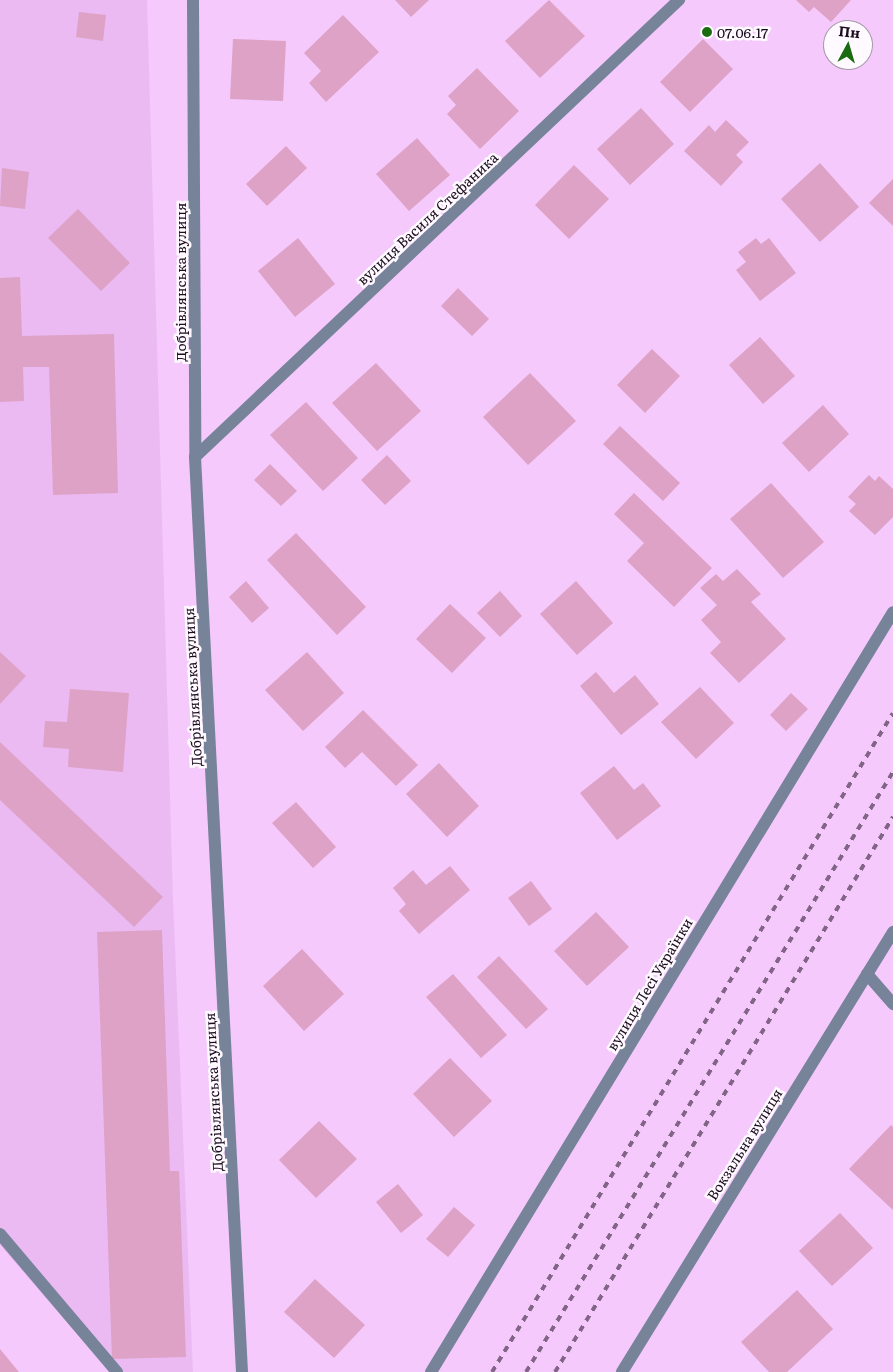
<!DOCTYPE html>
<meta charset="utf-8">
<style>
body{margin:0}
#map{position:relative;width:893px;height:1372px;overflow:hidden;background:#f5c9fc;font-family:Literata,serif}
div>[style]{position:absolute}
.built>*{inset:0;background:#ebbaf3}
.building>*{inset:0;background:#dda2c6}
.service>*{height:12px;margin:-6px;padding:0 6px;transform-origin:6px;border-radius:6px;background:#768399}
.minor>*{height:12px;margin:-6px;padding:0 6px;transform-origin:6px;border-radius:6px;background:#768399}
.tertiary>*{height:12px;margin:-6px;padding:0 6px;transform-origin:6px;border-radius:6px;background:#768399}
.rail>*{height:4px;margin-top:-2px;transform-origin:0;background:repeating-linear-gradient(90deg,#816486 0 6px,transparent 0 12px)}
.dots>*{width:14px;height:14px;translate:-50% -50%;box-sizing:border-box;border:2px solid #fefaff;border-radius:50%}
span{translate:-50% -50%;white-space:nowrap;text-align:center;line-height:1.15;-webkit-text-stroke:5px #fefaff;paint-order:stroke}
.poi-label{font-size:14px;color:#1b0c1e}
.left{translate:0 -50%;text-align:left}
.street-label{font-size:14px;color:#1b0c1e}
.north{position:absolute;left:823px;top:20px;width:50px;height:50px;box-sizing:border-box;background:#fefaff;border:1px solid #a39ba5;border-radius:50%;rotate:6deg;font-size:14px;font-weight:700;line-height:20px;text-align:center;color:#1b0c1e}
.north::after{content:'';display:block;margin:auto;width:18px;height:22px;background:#1b6c10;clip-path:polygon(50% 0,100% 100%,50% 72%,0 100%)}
</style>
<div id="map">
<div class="built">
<div style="clip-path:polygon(0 0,147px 0,173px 900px,193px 1372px,110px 1372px,0 1245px)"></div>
</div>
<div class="building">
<div style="clip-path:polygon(395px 0,429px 0,411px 17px)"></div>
<div style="clip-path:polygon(549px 0,585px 36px,540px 78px,505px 41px)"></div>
<div style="clip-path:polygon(796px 0,851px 0,831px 22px,814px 7px,809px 12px)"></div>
<div style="clip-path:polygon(79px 12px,106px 15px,103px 41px,76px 37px)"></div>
<div style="clip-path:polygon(343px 15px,379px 52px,326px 102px,309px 83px,321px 71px,304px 53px)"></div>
<div style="clip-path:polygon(233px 39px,286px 41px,283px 101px,230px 99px)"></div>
<div style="clip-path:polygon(703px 39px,733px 69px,690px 112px,660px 82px)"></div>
<div style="clip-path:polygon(477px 68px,519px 111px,480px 149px,447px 114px,456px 105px,448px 96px)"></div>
<div style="clip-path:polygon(641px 108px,674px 144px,630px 185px,597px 149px)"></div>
<div style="clip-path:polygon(726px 120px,749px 142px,736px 155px,743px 162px,721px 186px,684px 151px,709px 125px,715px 132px)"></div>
<div style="clip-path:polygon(417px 138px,450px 175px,409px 211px,376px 174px)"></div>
<div style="clip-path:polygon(286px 146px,307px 168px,267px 206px,246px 184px)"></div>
<div style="clip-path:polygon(820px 163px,859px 207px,820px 242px,781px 199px)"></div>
<div style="clip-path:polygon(574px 165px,609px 199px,569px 239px,535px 205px)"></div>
<div style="clip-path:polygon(2px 168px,29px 172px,25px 209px,0 206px)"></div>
<div style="clip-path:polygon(893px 179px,893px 226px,869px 203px)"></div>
<div style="clip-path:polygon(78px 209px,130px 263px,101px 291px,48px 238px)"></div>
<div style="clip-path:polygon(298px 238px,335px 284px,295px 317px,258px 271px)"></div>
<div style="clip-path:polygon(756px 238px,761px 244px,769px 238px,796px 273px,760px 301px,736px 270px,746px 262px,738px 252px)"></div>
<div style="clip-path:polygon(20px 277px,22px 336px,114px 334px,118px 493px,53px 495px,49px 367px,23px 367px,24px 401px,0 402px,0 278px)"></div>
<div style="clip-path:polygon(458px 288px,489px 319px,472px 336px,441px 306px)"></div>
<div style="clip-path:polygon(760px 337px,795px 376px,763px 404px,729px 365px)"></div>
<div style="clip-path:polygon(652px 349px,680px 376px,645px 413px,617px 385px)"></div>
<div style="clip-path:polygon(376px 363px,421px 411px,377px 451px,332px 403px)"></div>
<div style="clip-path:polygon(530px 373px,576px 421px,528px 465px,483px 417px)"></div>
<div style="clip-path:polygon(306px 402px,358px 458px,323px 491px,270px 435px)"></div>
<div style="clip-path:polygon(823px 405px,849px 434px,809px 472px,782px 443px)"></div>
<div style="clip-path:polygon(620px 426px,680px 483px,663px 501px,603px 444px)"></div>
<div style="clip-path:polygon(387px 455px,411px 481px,385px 505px,361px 480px)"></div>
<div style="clip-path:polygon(270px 464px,297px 491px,281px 506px,254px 480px)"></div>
<div style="clip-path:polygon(869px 475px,875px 481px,879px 476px,893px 489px,893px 517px,875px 535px,849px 511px,856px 504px,848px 497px)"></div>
<div style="clip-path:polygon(771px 483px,824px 542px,783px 578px,730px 519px)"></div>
<div style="clip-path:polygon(634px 493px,712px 568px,674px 607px,627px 561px,644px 543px,614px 514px)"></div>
<div style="clip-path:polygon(296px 533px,366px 607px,337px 635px,267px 560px)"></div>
<div style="clip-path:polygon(737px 569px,761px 594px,751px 602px,786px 639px,739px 683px,710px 653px,721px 642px,701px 620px,717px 605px,700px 588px,716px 574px,723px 581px)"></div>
<div style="clip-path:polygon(246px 581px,269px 608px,252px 623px,229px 597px)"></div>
<div style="clip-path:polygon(576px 581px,613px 623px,577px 655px,540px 614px)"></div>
<div style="clip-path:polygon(500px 591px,522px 616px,500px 637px,477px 613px)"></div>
<div style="clip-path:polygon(450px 604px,486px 638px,452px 673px,416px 639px)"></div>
<div style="clip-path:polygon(0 652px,26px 676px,0 704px)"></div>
<div style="clip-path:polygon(307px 652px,344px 693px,303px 731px,265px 690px)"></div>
<div style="clip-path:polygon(596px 672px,614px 693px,635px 675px,659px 704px,621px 735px,580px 686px)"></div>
<div style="clip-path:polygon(700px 687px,734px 723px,696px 759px,661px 722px)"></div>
<div style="clip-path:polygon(70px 689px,129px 693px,123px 772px,68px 767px,69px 749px,43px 747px,45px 721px,67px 722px)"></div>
<div style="clip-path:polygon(791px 693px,808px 709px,786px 731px,770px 715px)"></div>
<div style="clip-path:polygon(363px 710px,418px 765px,396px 786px,362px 752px,345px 768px,325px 747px)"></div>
<div style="clip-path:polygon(0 742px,163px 897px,134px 927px,0 800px)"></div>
<div style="clip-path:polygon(439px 763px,479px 806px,447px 837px,406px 794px)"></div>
<div style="clip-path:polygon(614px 766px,634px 790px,643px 783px,661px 806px,617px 840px,580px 793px)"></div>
<div style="clip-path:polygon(296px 802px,336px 847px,313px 868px,272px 823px)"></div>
<div style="clip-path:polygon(450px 866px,470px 890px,419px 934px,399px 911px,406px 904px,393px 888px,413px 870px,426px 885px)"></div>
<div style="clip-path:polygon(531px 881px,552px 909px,529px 926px,508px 898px)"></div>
<div style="clip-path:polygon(596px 912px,629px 947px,587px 986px,554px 951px)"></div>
<div style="clip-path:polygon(162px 930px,170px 1171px,179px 1171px,186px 1357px,112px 1359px,97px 932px)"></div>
<div style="clip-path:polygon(302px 949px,344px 994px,304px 1031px,263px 986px)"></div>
<div style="clip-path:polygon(499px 956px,548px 1009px,526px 1029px,477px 977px)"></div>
<div style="clip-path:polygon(453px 974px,507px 1035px,481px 1058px,426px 997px)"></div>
<div style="clip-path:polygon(450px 1058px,492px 1101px,454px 1137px,413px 1094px)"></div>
<div style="clip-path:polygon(319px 1121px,357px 1159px,316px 1198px,279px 1160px)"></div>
<div style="clip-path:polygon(891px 1125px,893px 1127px,893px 1210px,849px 1169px)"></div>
<div style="clip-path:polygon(398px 1184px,423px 1215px,401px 1233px,376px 1202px)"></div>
<div style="clip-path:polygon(454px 1207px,475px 1225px,448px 1257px,426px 1239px)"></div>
<div style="clip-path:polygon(840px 1213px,873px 1248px,832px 1286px,799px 1251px)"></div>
<div style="clip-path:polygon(315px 1279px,365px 1325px,334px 1358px,284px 1312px)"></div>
<div style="clip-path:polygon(797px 1290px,833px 1329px,787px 1372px,769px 1372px,741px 1342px)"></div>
<div style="clip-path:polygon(0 1349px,19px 1372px,0 1372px)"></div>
</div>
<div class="service">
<div style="left:0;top:1234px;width:181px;rotate:49.7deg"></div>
</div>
<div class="minor">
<div style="left:193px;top:0;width:457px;rotate:89.7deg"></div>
<div style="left:195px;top:457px;width:916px;rotate:87.06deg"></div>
<div style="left:195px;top:457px;width:666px;rotate:-43.36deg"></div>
<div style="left:867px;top:974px;width:40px;rotate:49deg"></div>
<div style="left:431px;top:1372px;width:889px;rotate:-58.7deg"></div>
</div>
<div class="tertiary">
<div style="left:622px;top:1372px;width:517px;rotate:-58.37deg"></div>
</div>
<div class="rail">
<div style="left:492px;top:1372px;width:771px;rotate:-58.68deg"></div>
<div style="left:526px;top:1372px;width:703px;rotate:-58.55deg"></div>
<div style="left:555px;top:1372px;width:650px;rotate:-58.66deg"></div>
</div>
<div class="dots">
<div style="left:707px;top:32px;background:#1b6c10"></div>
</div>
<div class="poi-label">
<span class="left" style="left:717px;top:32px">07.06.17</span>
</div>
<div class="street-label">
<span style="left:427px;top:218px;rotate:-43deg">вулиця Василя Стефаника</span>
<span style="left:180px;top:282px;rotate:-90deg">Добрівлянська вулиця</span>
<span style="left:192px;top:687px;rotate:-93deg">Добрівлянська вулиця</span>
<span style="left:649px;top:984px;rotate:-59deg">вулиця Лесі Українки</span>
<span style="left:213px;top:1092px;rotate:-93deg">Добрівлянська вулиця</span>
<span style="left:744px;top:1144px;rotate:-58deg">Вокзальна вулиця</span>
</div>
<div class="north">Пн</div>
</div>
